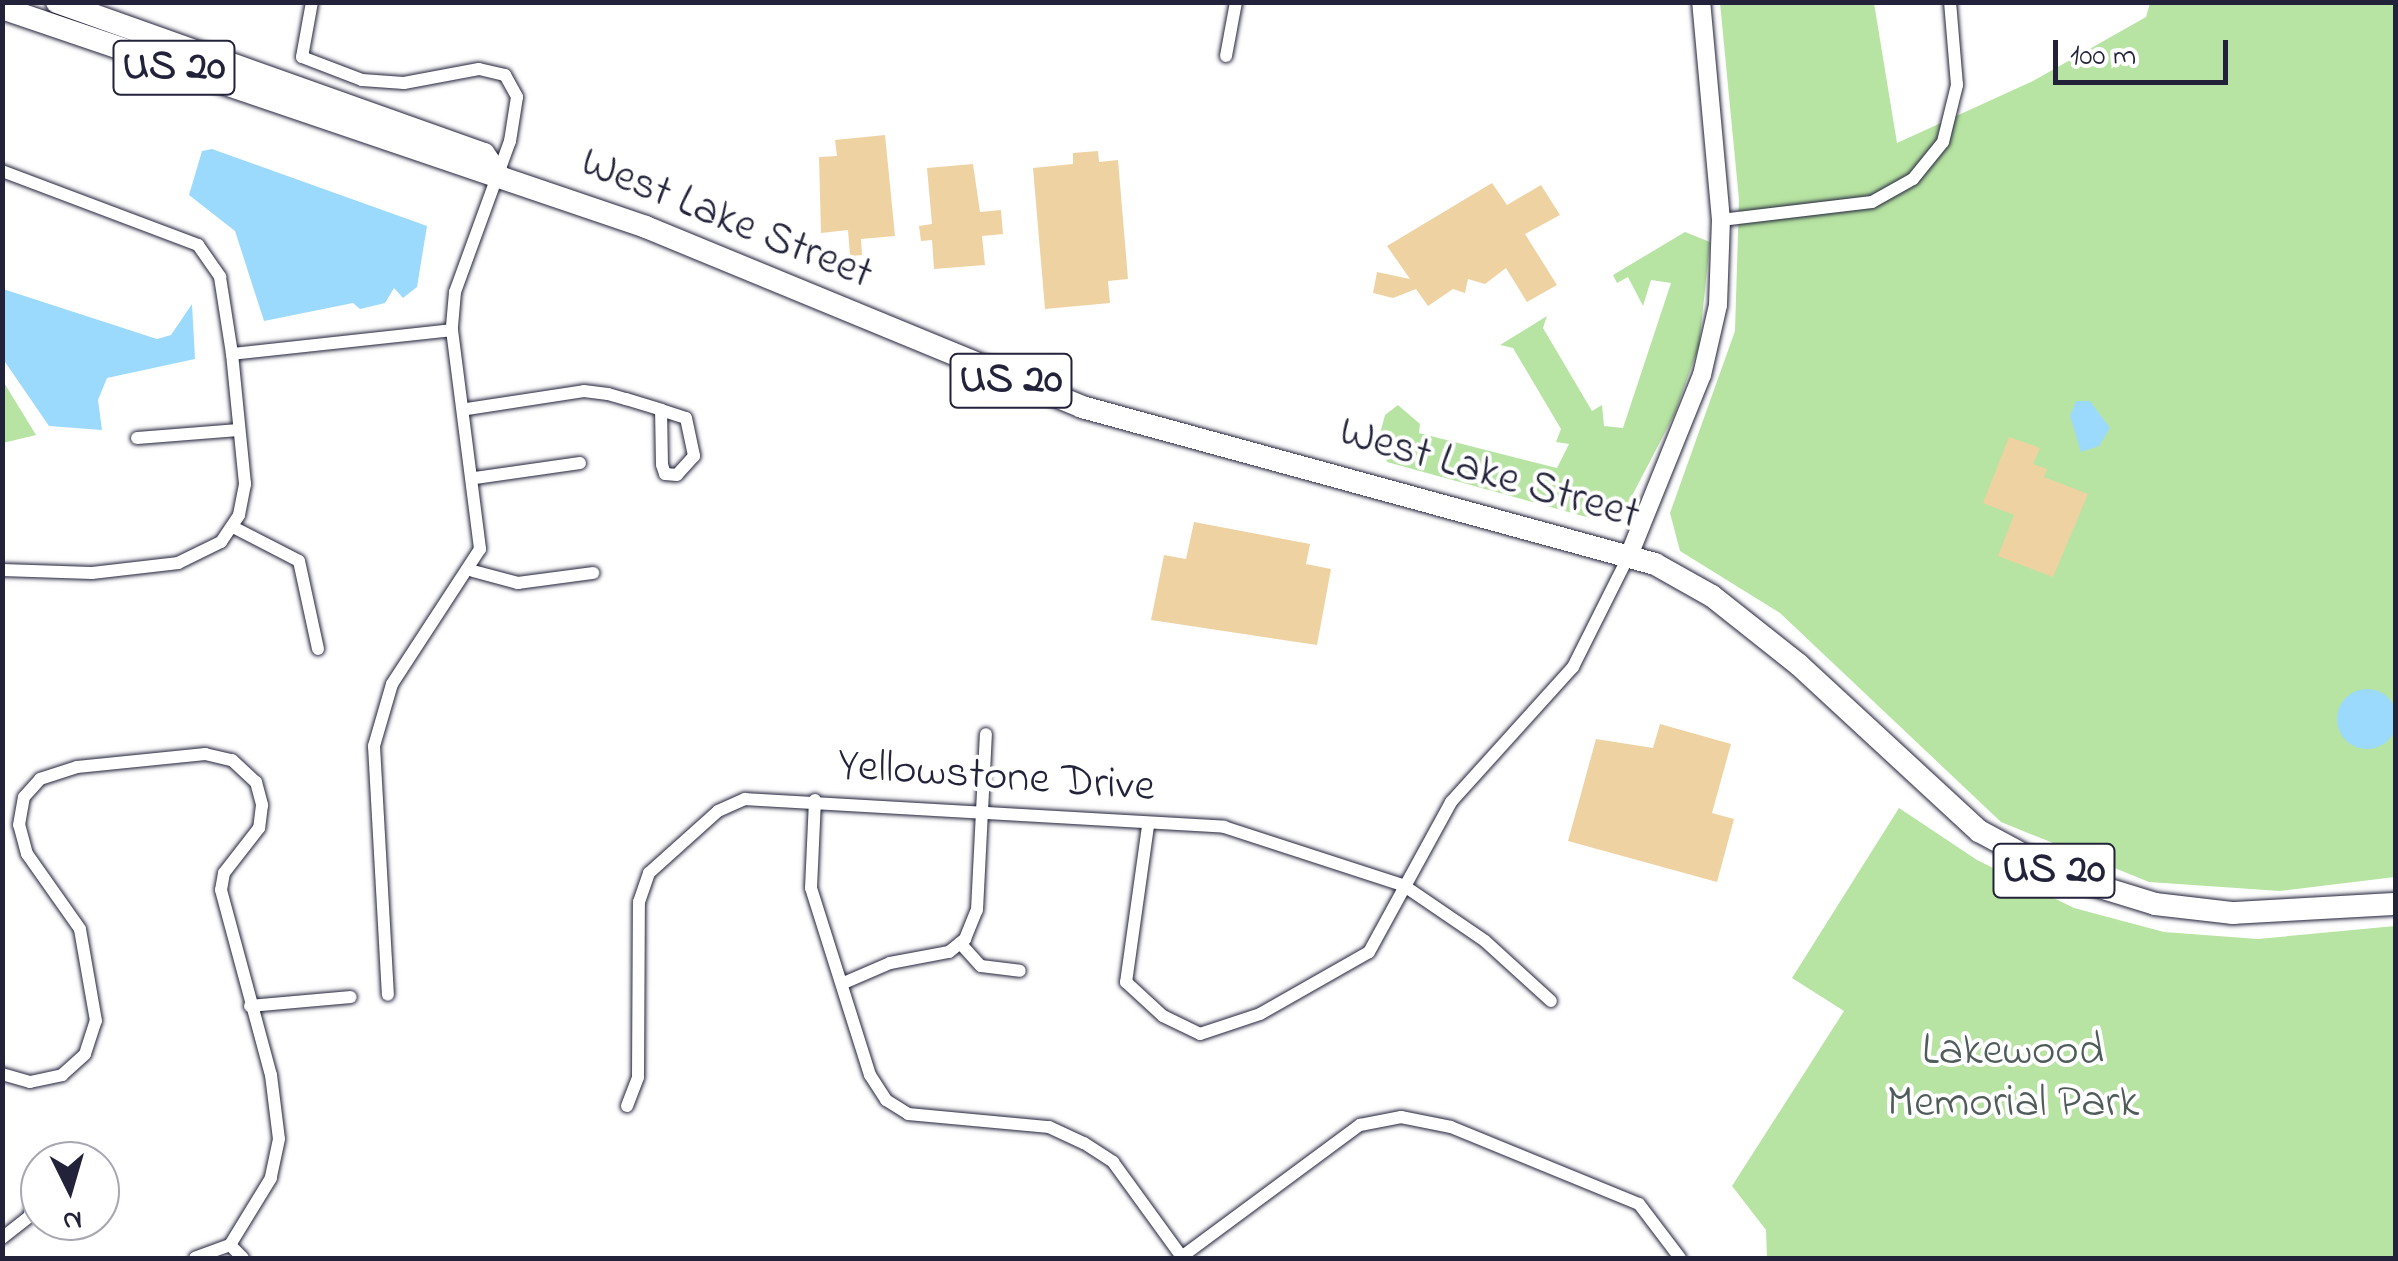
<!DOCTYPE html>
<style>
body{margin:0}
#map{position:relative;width:2398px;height:1261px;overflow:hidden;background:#fff;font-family:"Indie Flower",sans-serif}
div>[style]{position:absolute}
.green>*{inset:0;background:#b7e4a2}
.water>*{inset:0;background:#9cdafd}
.round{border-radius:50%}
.building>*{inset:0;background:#eed2a2}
.roads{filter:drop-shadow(0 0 2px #22223b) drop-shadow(0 0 2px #22223b)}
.street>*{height:12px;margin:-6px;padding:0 6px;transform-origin:6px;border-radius:6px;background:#fff}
.secondary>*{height:18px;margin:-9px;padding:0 9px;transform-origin:9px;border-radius:9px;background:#fff}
.highway>*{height:22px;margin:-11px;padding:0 11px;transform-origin:11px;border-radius:11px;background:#fff}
span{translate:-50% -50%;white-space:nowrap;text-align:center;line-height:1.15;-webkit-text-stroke:8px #fff;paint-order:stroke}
.shield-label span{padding:2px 8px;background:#fff;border:2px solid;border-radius:8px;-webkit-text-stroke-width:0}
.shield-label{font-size:42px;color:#22223b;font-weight:700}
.street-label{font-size:45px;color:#22223b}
.park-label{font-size:45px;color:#4f5c5a}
.frame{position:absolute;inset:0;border:5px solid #22223b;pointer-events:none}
.north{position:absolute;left:20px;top:1141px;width:100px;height:100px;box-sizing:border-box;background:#fff;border:2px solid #a7a7b1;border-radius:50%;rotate:175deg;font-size:28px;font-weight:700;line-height:40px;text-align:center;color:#22223b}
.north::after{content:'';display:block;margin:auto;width:35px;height:45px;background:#22223b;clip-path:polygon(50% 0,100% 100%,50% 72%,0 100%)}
.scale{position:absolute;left:2053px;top:40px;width:175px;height:45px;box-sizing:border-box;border:5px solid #22223b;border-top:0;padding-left:12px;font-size:30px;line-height:35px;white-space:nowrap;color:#22223b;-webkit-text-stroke:8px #fff;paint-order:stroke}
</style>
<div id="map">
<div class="green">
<div style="clip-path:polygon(1720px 3px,1874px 3px,1897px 143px,2033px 81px,2146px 17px,2150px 3px,2395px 3px,2395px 877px,2280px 891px,2149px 882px,2001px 822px,1780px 613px,1680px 551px,1670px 513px,1735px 331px,1739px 200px)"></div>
<div style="clip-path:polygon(1685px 232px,1710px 242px,1699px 346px,1674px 415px,1621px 517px,1590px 518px,1387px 462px,1380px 434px,1385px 415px,1398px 405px,1420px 424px,1419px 433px,1557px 468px,1569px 444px,1556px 442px,1561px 429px,1513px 348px,1500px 345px,1547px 316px,1543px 328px,1592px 411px,1602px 405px,1604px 426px,1623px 428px,1671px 283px,1651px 280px,1643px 306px,1628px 277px,1617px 283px,1613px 275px)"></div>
<div style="clip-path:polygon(3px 381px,36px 435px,3px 443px)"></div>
<div style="clip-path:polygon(1899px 808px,1977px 860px,2074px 908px,2164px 932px,2258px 939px,2395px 926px,2395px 1258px,1767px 1258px,1766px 1230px,1732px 1186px,1844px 1011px,1792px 978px)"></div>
</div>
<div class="water">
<div style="clip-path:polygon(212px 149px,427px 226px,417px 287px,403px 298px,394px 288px,385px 303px,360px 309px,353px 303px,264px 321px,235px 231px,189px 195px,202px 151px)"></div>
<div style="clip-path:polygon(3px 289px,157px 339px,171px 335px,192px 304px,195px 359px,107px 378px,98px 400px,102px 430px,49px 426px,3px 359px)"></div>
<div style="clip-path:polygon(2076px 401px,2090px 401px,2110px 428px,2099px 446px,2081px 452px,2070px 416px)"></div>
<div class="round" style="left:2337px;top:689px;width:60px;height:60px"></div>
</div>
<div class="building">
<div style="clip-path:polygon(885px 135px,895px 236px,861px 239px,862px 255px,850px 256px,848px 230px,821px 233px,819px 157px,837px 156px,835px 140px)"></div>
<div style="clip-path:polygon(1098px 151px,1099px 162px,1118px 160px,1128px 279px,1108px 281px,1110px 303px,1045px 309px,1033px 168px,1073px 164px,1073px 153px)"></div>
<div style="clip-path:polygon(973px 164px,980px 212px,1001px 210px,1003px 234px,982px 236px,985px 265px,934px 269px,932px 240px,921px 241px,919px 226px,932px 224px,927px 168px)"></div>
<div style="clip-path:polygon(1492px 183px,1507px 205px,1541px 185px,1560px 215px,1525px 234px,1557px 285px,1527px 302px,1506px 268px,1485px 284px,1468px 279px,1465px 293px,1453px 289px,1428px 306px,1416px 289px,1393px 298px,1373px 293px,1377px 272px,1410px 279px,1387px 246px)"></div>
<div style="clip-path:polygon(2009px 437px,2040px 448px,2033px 464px,2047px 469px,2044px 477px,2088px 494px,2053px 577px,1998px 556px,2014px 515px,1983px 503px)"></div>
<div style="clip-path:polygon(1194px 522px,1310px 544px,1306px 564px,1331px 569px,1317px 645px,1151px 620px,1164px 555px,1186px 559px)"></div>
<div style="clip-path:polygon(1660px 724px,1731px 744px,1712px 813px,1734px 819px,1717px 882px,1568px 841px,1596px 739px,1653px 748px)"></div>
</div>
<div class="roads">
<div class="street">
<div style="left:312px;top:2px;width:56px;rotate:100.3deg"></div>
<div style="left:302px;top:57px;width:64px;rotate:21deg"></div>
<div style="left:362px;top:80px;width:42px;rotate:4.1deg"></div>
<div style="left:404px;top:83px;width:76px;rotate:-10.6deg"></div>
<div style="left:479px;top:69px;width:27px;rotate:13deg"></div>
<div style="left:505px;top:75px;width:25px;rotate:61deg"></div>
<div style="left:517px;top:97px;width:45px;rotate:99deg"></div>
<div style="left:510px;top:141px;width:161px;rotate:110deg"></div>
<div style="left:455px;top:292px;width:38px;rotate:95deg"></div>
<div style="left:452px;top:330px;width:221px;rotate:82.7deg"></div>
<div style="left:480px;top:549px;width:161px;rotate:123.1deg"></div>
<div style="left:392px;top:684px;width:65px;rotate:106.2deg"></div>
<div style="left:374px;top:746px;width:249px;rotate:86.8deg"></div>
<div style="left:1226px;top:56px;width:55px;rotate:-79.5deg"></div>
<div style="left:2px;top:171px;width:210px;rotate:20.7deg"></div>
<div style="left:198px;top:245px;width:39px;rotate:55deg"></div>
<div style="left:220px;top:277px;width:78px;rotate:81.1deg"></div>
<div style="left:232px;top:354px;width:221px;rotate:-6.2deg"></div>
<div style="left:1721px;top:220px;width:152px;rotate:-6.8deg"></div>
<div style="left:1872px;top:202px;width:47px;rotate:-29.3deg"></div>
<div style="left:1913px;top:179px;width:48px;rotate:-51deg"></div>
<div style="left:1943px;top:142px;width:59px;rotate:-76.2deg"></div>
<div style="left:1957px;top:85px;width:83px;rotate:-94.8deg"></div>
<div style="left:467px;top:409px;width:118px;rotate:-8.7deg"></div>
<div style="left:584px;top:391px;width:24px;rotate:7deg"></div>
<div style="left:608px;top:394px;width:19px;rotate:16deg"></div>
<div style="left:626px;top:399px;width:37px;rotate:17deg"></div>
<div style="left:661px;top:410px;width:26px;rotate:18deg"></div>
<div style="left:686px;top:418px;width:39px;rotate:78deg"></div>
<div style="left:694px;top:456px;width:25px;rotate:132deg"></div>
<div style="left:677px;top:475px;width:12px;rotate:-175deg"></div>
<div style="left:665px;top:474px;width:9px;rotate:-108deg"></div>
<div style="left:662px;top:465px;width:55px;rotate:-91deg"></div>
<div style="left:137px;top:438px;width:102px;rotate:-4.5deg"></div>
<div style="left:475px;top:478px;width:106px;rotate:-8.1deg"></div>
<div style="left:233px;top:527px;width:74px;rotate:27.3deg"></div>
<div style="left:299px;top:561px;width:90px;rotate:77.8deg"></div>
<div style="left:2px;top:570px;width:90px;rotate:1.9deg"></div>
<div style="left:92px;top:573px;width:87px;rotate:-6.6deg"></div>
<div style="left:178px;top:563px;width:48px;rotate:-26deg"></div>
<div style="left:221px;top:542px;width:32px;rotate:-56deg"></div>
<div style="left:239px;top:515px;width:32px;rotate:-79deg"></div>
<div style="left:245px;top:484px;width:131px;rotate:-95.7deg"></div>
<div style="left:473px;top:571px;width:47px;rotate:14.9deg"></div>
<div style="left:518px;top:583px;width:76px;rotate:-7.6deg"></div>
<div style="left:815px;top:800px;width:88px;rotate:92.6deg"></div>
<div style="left:811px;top:888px;width:196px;rotate:72.5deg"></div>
<div style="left:870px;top:1075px;width:30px;rotate:57deg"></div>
<div style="left:886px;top:1100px;width:26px;rotate:32deg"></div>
<div style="left:908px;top:1114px;width:142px;rotate:5.3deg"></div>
<div style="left:1049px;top:1127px;width:38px;rotate:25deg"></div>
<div style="left:1084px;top:1143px;width:35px;rotate:33deg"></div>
<div style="left:1113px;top:1162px;width:117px;rotate:54deg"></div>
<div style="left:1148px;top:826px;width:158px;rotate:98deg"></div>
<div style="left:1126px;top:982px;width:50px;rotate:42.6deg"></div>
<div style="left:1163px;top:1016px;width:41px;rotate:25.9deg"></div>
<div style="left:1200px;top:1034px;width:63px;rotate:-18.4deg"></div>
<div style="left:1260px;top:1014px;width:125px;rotate:-29.6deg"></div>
<div style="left:1369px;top:952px;width:171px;rotate:-61.3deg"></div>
<div style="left:1451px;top:802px;width:182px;rotate:-47.9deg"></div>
<div style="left:1573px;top:667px;width:127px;rotate:-63.4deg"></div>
<div style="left:960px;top:943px;width:31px;rotate:48deg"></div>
<div style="left:981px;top:966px;width:39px;rotate:7deg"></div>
<div style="left:846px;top:982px;width:48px;rotate:-23.4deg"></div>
<div style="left:890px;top:963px;width:60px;rotate:-10.6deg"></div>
<div style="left:949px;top:952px;width:21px;rotate:-39deg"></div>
<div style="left:965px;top:939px;width:31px;rotate:-68deg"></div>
<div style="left:977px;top:910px;width:176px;rotate:-87.1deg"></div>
<div style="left:250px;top:1006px;width:101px;rotate:-5.1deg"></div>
<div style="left:2px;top:1074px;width:29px;rotate:16deg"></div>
<div style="left:30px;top:1082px;width:33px;rotate:-12deg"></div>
<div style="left:62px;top:1075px;width:31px;rotate:-42deg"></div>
<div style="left:85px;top:1054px;width:35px;rotate:-72deg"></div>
<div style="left:96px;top:1021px;width:93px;rotate:-99.9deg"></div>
<div style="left:80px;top:929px;width:92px;rotate:-125.2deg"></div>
<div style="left:27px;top:854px;width:30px;rotate:-105deg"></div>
<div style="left:19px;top:825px;width:28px;rotate:-80deg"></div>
<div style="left:24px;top:797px;width:24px;rotate:-48deg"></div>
<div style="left:40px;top:779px;width:39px;rotate:-18deg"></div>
<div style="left:77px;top:767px;width:129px;rotate:-5.8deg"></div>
<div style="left:205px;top:754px;width:28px;rotate:13deg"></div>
<div style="left:232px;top:760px;width:33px;rotate:43deg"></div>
<div style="left:256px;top:782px;width:24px;rotate:75deg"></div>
<div style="left:262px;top:805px;width:23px;rotate:97deg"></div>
<div style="left:259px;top:828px;width:57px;rotate:127.9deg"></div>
<div style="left:224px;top:873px;width:17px;rotate:100deg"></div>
<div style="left:221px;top:890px;width:192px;rotate:74.9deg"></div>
<div style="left:271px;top:1075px;width:64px;rotate:82.9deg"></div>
<div style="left:279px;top:1139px;width:40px;rotate:102deg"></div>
<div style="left:271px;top:1178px;width:79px;rotate:121.5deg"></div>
<div style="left:230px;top:1245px;width:37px;rotate:160deg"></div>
<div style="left:627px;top:1106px;width:31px;rotate:-69deg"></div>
<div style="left:638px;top:1077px;width:175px;rotate:-89.7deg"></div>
<div style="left:639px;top:902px;width:31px;rotate:-71deg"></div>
<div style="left:649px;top:873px;width:93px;rotate:-41.9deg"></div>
<div style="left:718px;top:811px;width:30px;rotate:-24deg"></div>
<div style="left:745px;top:799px;width:480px;rotate:3.3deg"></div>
<div style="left:1224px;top:827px;width:188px;rotate:18deg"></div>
<div style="left:1403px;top:885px;width:99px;rotate:34.3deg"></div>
<div style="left:1485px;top:941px;width:89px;rotate:42.3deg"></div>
<div style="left:2px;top:1238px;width:34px;rotate:-38deg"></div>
<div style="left:29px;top:1217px;width:33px;rotate:-72deg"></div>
<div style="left:230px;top:1245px;width:18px;rotate:45deg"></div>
<div style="left:1180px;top:1258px;width:224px;rotate:-36.5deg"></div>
<div style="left:1360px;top:1125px;width:42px;rotate:-11deg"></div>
<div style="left:1401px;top:1117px;width:51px;rotate:11.3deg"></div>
<div style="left:1451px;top:1127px;width:203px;rotate:22.3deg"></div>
<div style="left:1639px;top:1204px;width:68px;rotate:52.8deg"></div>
</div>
<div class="secondary">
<div style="left:1630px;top:553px;width:192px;rotate:-68deg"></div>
<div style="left:1702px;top:375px;width:72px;rotate:-77.1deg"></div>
<div style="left:1718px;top:305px;width:85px;rotate:-88deg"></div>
<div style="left:1721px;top:220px;width:219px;rotate:-95.2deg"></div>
</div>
<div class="highway">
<div style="left:57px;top:2px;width:453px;rotate:19.6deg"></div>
<div style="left:484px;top:154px;width:24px;rotate:55deg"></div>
<div style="left:2px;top:8px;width:680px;rotate:18.78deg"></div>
<div style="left:646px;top:227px;width:472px;rotate:22.4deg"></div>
<div style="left:1082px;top:407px;width:594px;rotate:15.32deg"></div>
<div style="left:1655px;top:564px;width:65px;rotate:29.3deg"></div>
<div style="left:1712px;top:596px;width:111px;rotate:38.4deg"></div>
<div style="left:1799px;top:665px;width:245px;rotate:42.7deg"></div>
<div style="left:1979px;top:831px;width:93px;rotate:28.2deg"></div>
<div style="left:2061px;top:875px;width:98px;rotate:17.1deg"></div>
<div style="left:2155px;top:904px;width:79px;rotate:6.6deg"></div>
<div style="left:2233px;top:913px;width:163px;rotate:-3.2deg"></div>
</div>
</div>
<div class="shield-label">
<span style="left:174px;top:68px">US 20</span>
<span style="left:1011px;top:381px">US 20</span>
<span style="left:2054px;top:871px">US 20</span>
</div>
<div class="street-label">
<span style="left:726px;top:220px;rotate:22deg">West Lake Street</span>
<span style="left:1489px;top:475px;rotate:16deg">West Lake Street</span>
<span style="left:996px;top:778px;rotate:4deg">Yellowstone Drive</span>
</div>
<div class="park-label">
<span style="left:2013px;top:1079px">Lakewood<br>Memorial Park</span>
</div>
<div class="frame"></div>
<div class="north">N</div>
<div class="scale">100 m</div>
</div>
